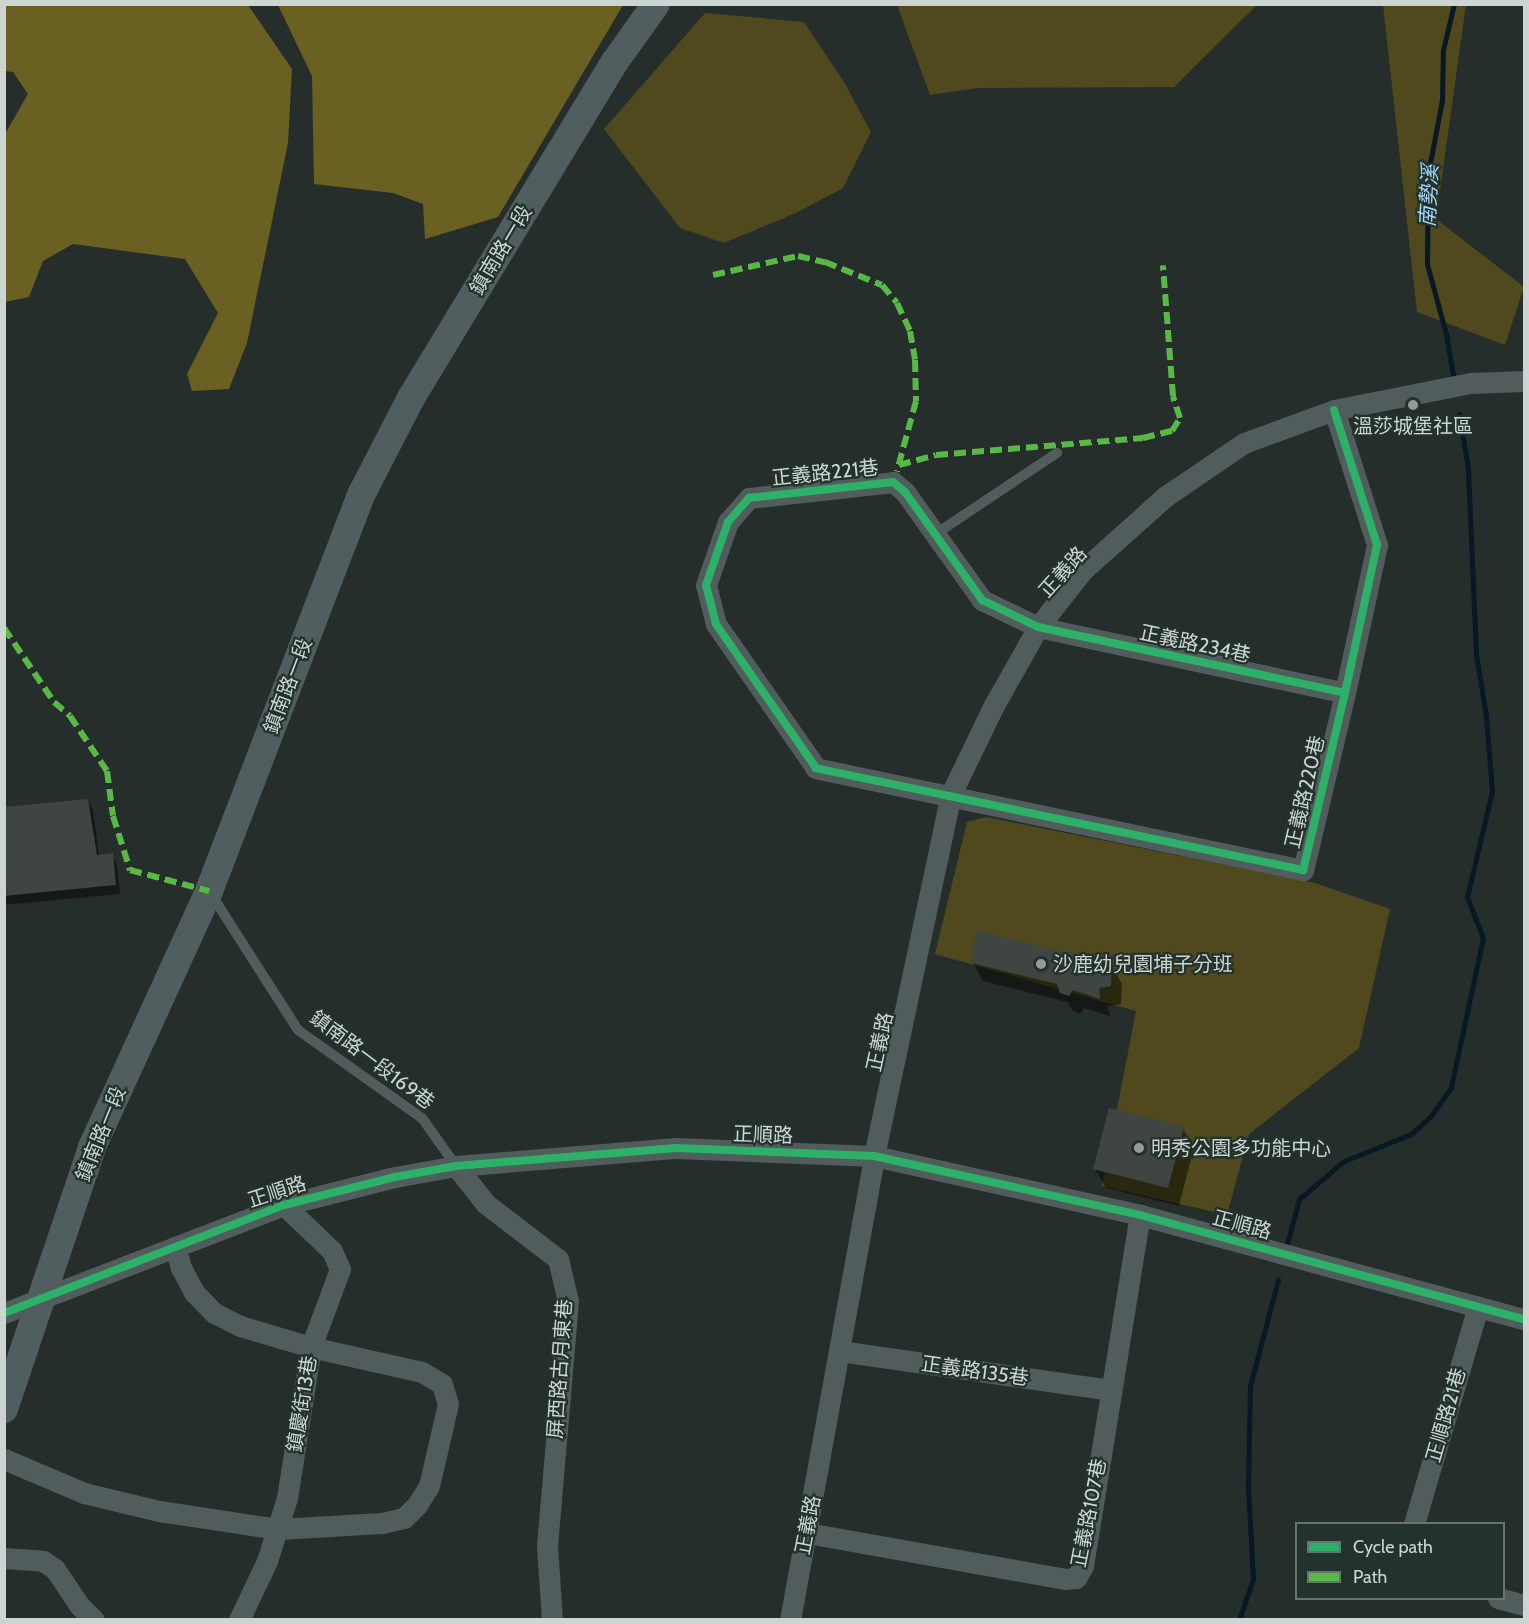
<!DOCTYPE html>
<meta charset="utf-8">
<style>
body{margin:0}
#map{position:relative;width:1529px;height:1624px;overflow:hidden;background:#262e2b;font-family:Cabin,"Noto Sans TC",sans-serif}
div>[style]{position:absolute}
.green>*{inset:0;background:#4f491d}
.forest>*{inset:0;background:#696021}
.shadow>*{inset:0;background:#0007}
.stream>*{height:5px;margin:-2.5px;padding:0 2.5px;transform-origin:2.5px;border-radius:2.5px;background:#071924}
.building>*{inset:0;background:#3f4541}
.lane>*{height:10px;margin:-5px;padding:0 5px;transform-origin:5px;border-radius:5px;background:#515c5c}
.street>*{height:21px;margin:-10.5px;padding:0 10.5px;transform-origin:10.5px;border-radius:10.5px;background:#515c5c}
.secondary>*{height:28px;margin:-14px;padding:0 14px;transform-origin:14px;border-radius:14px;background:#505e60}
.quiet>*{height:6px;margin-top:-3px;transform-origin:0;background:repeating-linear-gradient(90deg,#58b947 0 12px,transparent 0 18px)}
.cycleway>*{height:8px;margin:-4px;padding:0 4px;transform-origin:4px;border-radius:4px;background:#2db169}
.dots>*{width:16px;height:16px;translate:-50% -50%;box-sizing:border-box;border:3px solid #23322c;border-radius:50%}
span{translate:-50% -50%;white-space:nowrap;text-align:center;line-height:1.15;-webkit-text-stroke:4.5px #23322c;paint-order:stroke}
.street-label{font-size:20px;color:#ccd5d1}
.poi-label{font-size:20px;color:#ccd5d1}
.left{translate:0 -50%;text-align:left}
.water-label{font-size:21px;color:#a3d6fa;font-style:italic}
.frame{position:absolute;inset:0;border:6px solid #ccd5d1;pointer-events:none}
.legend{position:absolute;left:1295px;top:1522px;width:210px;height:78px;box-sizing:border-box;background:#23322c;border:2px solid #67736e;margin:0;padding:8px 10px;list-style:none;font-size:18px;color:#ccd5d1}
.legend li{display:flex;align-items:center;gap:12px;height:30px}
.legend b{width:30px;border:2px solid #67736e}
</style>
<div id="map">
<div class="green">
<div style="clip-path:polygon(897px 5px,897px 4px,1257px 5px,1174px 87px,978px 88px,930px 95px)"></div>
<div style="clip-path:polygon(1383px 5px,1466px 5px,1436px 219px,1524px 287px,1505px 345px,1417px 312px)"></div>
<div style="clip-path:polygon(705px 13px,804px 22px,844px 82px,871px 132px,843px 188px,796px 213px,724px 243px,680px 228px,604px 129px)"></div>
<div style="clip-path:polygon(986px 817px,1315px 883px,1390px 909px,1359px 1048px,1249px 1134px,1227px 1215px,1102px 1186px,1136px 1011px,935px 954px,967px 822px)"></div>
</div>
<div class="forest">
<div style="clip-path:polygon(5px 4px,248px 5px,292px 69px,288px 143px,247px 343px,229px 389px,192px 391px,187px 374px,218px 313px,185px 259px,73px 244px,43px 261px,29px 297px,5px 302px,5px 134px,28px 94px,13px 72px,5px 71px)"></div>
<div style="clip-path:polygon(278px 5px,623px 5px,498px 217px,425px 239px,423px 204px,393px 193px,314px 184px,312px 76px)"></div>
</div>
<div class="shadow">
<div style="clip-path:polygon(88px 801px,93px 810px,99px 856px,112px 855px,117px 864px,120px 894px,4px 905px,4px 810px)"></div>
<div style="clip-path:polygon(973px 963px,1111px 965px,1122px 984px,1121px 1004px,1108px 1006px,1110px 1016px,1084px 1008px,1080px 1014px,1073px 1011px,1067px 1002px,983px 981px)"></div>
<div style="clip-path:polygon(1183px 1129px,1194px 1147px,1179px 1206px,1106px 1188px,1095px 1169px)"></div>
</div>
<div class="stream">
<div style="left:1454px;top:381px;width:48px;rotate:-99.7deg"></div>
<div style="left:1446px;top:334px;width:73px;rotate:-105.2deg"></div>
<div style="left:1427px;top:264px;width:90px;rotate:-89.4deg"></div>
<div style="left:1428px;top:174px;width:75px;rotate:-79.3deg"></div>
<div style="left:1442px;top:100px;width:50px;rotate:-88.9deg"></div>
<div style="left:1443px;top:50px;width:47px;rotate:-76.6deg"></div>
<div style="left:1285px;top:1251px;width:54px;rotate:-74.9deg"></div>
<div style="left:1299px;top:1199px;width:59px;rotate:-40.2deg"></div>
<div style="left:1344px;top:1161px;width:72px;rotate:-21.9deg"></div>
<div style="left:1411px;top:1134px;width:27px;rotate:-42deg"></div>
<div style="left:1431px;top:1116px;width:35px;rotate:-55deg"></div>
<div style="left:1451px;top:1087px;width:152px;rotate:-77.9deg"></div>
<div style="left:1483px;top:938px;width:44px;rotate:-111.3deg"></div>
<div style="left:1467px;top:897px;width:109px;rotate:-76.7deg"></div>
<div style="left:1492px;top:791px;width:75px;rotate:-94.6deg"></div>
<div style="left:1486px;top:716px;width:63px;rotate:-99.2deg"></div>
<div style="left:1476px;top:654px;width:186px;rotate:-92.5deg"></div>
<div style="left:1468px;top:468px;width:55px;rotate:-99.5deg"></div>
<div style="left:1239px;top:1620px;width:43px;rotate:-71.1deg"></div>
<div style="left:1253px;top:1579px;width:91px;rotate:-93.1deg"></div>
<div style="left:1248px;top:1488px;width:102px;rotate:-88.9deg"></div>
<div style="left:1250px;top:1386px;width:110px;rotate:-75.2deg"></div>
</div>
<div class="building">
<div style="clip-path:polygon(88px 799px,97px 855px,113px 853px,116px 885px,4px 896px,4px 807px)"></div>
<div style="clip-path:polygon(977px 931px,1112px 964px,1111px 986px,1099px 988px,1100px 999px,1073px 990px,1069px 996px,1060px 993px,1057px 984px,971px 963px)"></div>
<div style="clip-path:polygon(1109px 1108px,1184px 1127px,1168px 1188px,1093px 1169px)"></div>
</div>
<div class="lane">
<div style="left:934px;top:535px;width:148px;rotate:-33.7deg"></div>
<div style="left:211px;top:894px;width:161px;rotate:57.4deg"></div>
<div style="left:298px;top:1030px;width:152px;rotate:35.4deg"></div>
<div style="left:422px;top:1118px;width:59px;rotate:54.7deg"></div>
</div>
<div class="street">
<div style="left:1334px;top:410px;width:142px;rotate:72.3deg"></div>
<div style="left:1377px;top:545px;width:151px;rotate:102.2deg"></div>
<div style="left:1345px;top:693px;width:182px;rotate:103.3deg"></div>
<div style="left:1303px;top:870px;width:498px;rotate:-168.2deg"></div>
<div style="left:816px;top:768px;width:175px;rotate:-124.8deg"></div>
<div style="left:716px;top:624px;width:40px;rotate:-104.4deg"></div>
<div style="left:706px;top:585px;width:67px;rotate:-70.8deg"></div>
<div style="left:728px;top:522px;width:32px;rotate:-49deg"></div>
<div style="left:749px;top:498px;width:145px;rotate:-6.3deg"></div>
<div style="left:893px;top:482px;width:16px;rotate:40deg"></div>
<div style="left:905px;top:492px;width:133px;rotate:54.5deg"></div>
<div style="left:982px;top:600px;width:62px;rotate:25.7deg"></div>
<div style="left:1038px;top:627px;width:314px;rotate:12.1deg"></div>
<div style="left:456px;top:1166px;width:48px;rotate:51.7deg"></div>
<div style="left:486px;top:1204px;width:91px;rotate:37.4deg"></div>
<div style="left:558px;top:1259px;width:43px;rotate:76.6deg"></div>
<div style="left:568px;top:1301px;width:245px;rotate:94.9deg"></div>
<div style="left:547px;top:1545px;width:75px;rotate:86.2deg"></div>
<div style="left:4px;top:1313px;width:300px;rotate:-21.1deg"></div>
<div style="left:284px;top:1205px;width:114px;rotate:-14.2deg"></div>
<div style="left:395px;top:1177px;width:62px;rotate:-10.2deg"></div>
<div style="left:456px;top:1166px;width:221px;rotate:-4.7deg"></div>
<div style="left:676px;top:1148px;width:198px;rotate:2.3deg"></div>
<div style="left:874px;top:1156px;width:272px;rotate:12.5deg"></div>
<div style="left:1140px;top:1215px;width:398px;rotate:15.2deg"></div>
<div style="left:840px;top:1351px;width:273px;rotate:8.2deg"></div>
<div style="left:4px;top:1459px;width:87px;rotate:23deg"></div>
<div style="left:84px;top:1493px;width:77px;rotate:13.5deg"></div>
<div style="left:159px;top:1511px;width:120px;rotate:8.6deg"></div>
<div style="left:278px;top:1529px;width:104px;rotate:-3.3deg"></div>
<div style="left:382px;top:1523px;width:23px;rotate:-13deg"></div>
<div style="left:404px;top:1518px;width:18px;rotate:-45deg"></div>
<div style="left:417px;top:1505px;width:22px;rotate:-58deg"></div>
<div style="left:429px;top:1486px;width:84px;rotate:-77deg"></div>
<div style="left:448px;top:1404px;width:21px;rotate:-107deg"></div>
<div style="left:442px;top:1384px;width:23px;rotate:-149deg"></div>
<div style="left:422px;top:1372px;width:114px;rotate:-167.3deg"></div>
<div style="left:311px;top:1347px;width:74px;rotate:-163.5deg"></div>
<div style="left:240px;top:1326px;width:29px;rotate:-153deg"></div>
<div style="left:214px;top:1313px;width:29px;rotate:-134deg"></div>
<div style="left:194px;top:1292px;width:27px;rotate:-118deg"></div>
<div style="left:181px;top:1268px;width:22px;rotate:-106deg"></div>
<div style="left:1414px;top:1524px;width:226px;rotate:-73.6deg"></div>
<div style="left:807px;top:1533px;width:262px;rotate:10.1deg"></div>
<div style="left:1065px;top:1579px;width:11px;rotate:-5deg"></div>
<div style="left:1076px;top:1578px;width:14px;rotate:-60deg"></div>
<div style="left:1083px;top:1566px;width:356px;rotate:-80.8deg"></div>
<div style="left:4px;top:1558px;width:39px;rotate:4deg"></div>
<div style="left:43px;top:1561px;width:14px;rotate:34deg"></div>
<div style="left:55px;top:1569px;width:43px;rotate:56.3deg"></div>
<div style="left:79px;top:1605px;width:21px;rotate:45deg"></div>
<div style="left:1498px;top:1598px;width:27px;rotate:15deg"></div>
<div style="left:239px;top:1620px;width:65px;rotate:-64.6deg"></div>
<div style="left:267px;top:1561px;width:66px;rotate:-72.4deg"></div>
<div style="left:287px;top:1498px;width:153px;rotate:-81deg"></div>
<div style="left:311px;top:1347px;width:83px;rotate:-69.6deg"></div>
<div style="left:340px;top:1269px;width:20px;rotate:-114deg"></div>
<div style="left:332px;top:1251px;width:66px;rotate:-136.2deg"></div>
<div style="left:790px;top:1620px;width:472px;rotate:-79.7deg"></div>
<div style="left:874px;top:1156px;width:370px;rotate:-78deg"></div>
<div style="left:951px;top:794px;width:97px;rotate:-64.2deg"></div>
<div style="left:993px;top:707px;width:92px;rotate:-60.6deg"></div>
<div style="left:1038px;top:627px;width:71px;rotate:-51.8deg"></div>
<div style="left:1082px;top:571px;width:113px;rotate:-41.8deg"></div>
<div style="left:1166px;top:496px;width:94px;rotate:-34.2deg"></div>
<div style="left:1244px;top:443px;width:96px;rotate:-20.1deg"></div>
<div style="left:1334px;top:410px;width:139px;rotate:-11.2deg"></div>
<div style="left:1470px;top:383px;width:54px;rotate:-2.1deg"></div>
</div>
<div class="secondary">
<div style="left:4px;top:1409px;width:276px;rotate:-71.4deg"></div>
<div style="left:92px;top:1147px;width:281px;rotate:-65.4deg"></div>
<div style="left:209px;top:891px;width:426px;rotate:-69deg"></div>
<div style="left:362px;top:493px;width:107px;rotate:-62.7deg"></div>
<div style="left:411px;top:398px;width:392px;rotate:-58.8deg"></div>
<div style="left:614px;top:63px;width:72px;rotate:-54.6deg"></div>
</div>
<div class="quiet">
<div style="left:713px;top:275px;width:87px;rotate:-12.6deg"></div>
<div style="left:798px;top:256px;width:28px;rotate:13deg"></div>
<div style="left:825px;top:262px;width:61px;rotate:22deg"></div>
<div style="left:882px;top:285px;width:23px;rotate:50deg"></div>
<div style="left:897px;top:303px;width:31px;rotate:65deg"></div>
<div style="left:910px;top:331px;width:29px;rotate:80deg"></div>
<div style="left:915px;top:360px;width:41px;rotate:88.6deg"></div>
<div style="left:916px;top:401px;width:73px;rotate:105.2deg"></div>
<div style="left:899px;top:465px;width:38px;rotate:-15deg"></div>
<div style="left:936px;top:455px;width:208px;rotate:-4.7deg"></div>
<div style="left:1143px;top:438px;width:30px;rotate:-14deg"></div>
<div style="left:1172px;top:431px;width:15px;rotate:-58deg"></div>
<div style="left:1180px;top:418px;width:23px;rotate:-108deg"></div>
<div style="left:1173px;top:396px;width:131px;rotate:-94.4deg"></div>
<div style="left:4px;top:628px;width:89px;rotate:56deg"></div>
<div style="left:54px;top:702px;width:21px;rotate:41deg"></div>
<div style="left:70px;top:716px;width:66px;rotate:56.1deg"></div>
<div style="left:107px;top:771px;width:45px;rotate:82.4deg"></div>
<div style="left:113px;top:816px;width:57px;rotate:72.5deg"></div>
<div style="left:130px;top:870px;width:82px;rotate:14.9deg"></div>
</div>
<div class="cycleway">
<div style="left:1334px;top:410px;width:142px;rotate:72.3deg"></div>
<div style="left:1377px;top:545px;width:151px;rotate:102.2deg"></div>
<div style="left:1345px;top:693px;width:182px;rotate:103.3deg"></div>
<div style="left:1303px;top:870px;width:498px;rotate:-168.2deg"></div>
<div style="left:816px;top:768px;width:175px;rotate:-124.8deg"></div>
<div style="left:716px;top:624px;width:40px;rotate:-104.4deg"></div>
<div style="left:706px;top:585px;width:67px;rotate:-70.8deg"></div>
<div style="left:728px;top:522px;width:32px;rotate:-49deg"></div>
<div style="left:749px;top:498px;width:145px;rotate:-6.3deg"></div>
<div style="left:893px;top:482px;width:16px;rotate:40deg"></div>
<div style="left:905px;top:492px;width:133px;rotate:54.5deg"></div>
<div style="left:982px;top:600px;width:62px;rotate:25.7deg"></div>
<div style="left:1038px;top:627px;width:314px;rotate:12.1deg"></div>
<div style="left:4px;top:1313px;width:300px;rotate:-21.1deg"></div>
<div style="left:284px;top:1205px;width:114px;rotate:-14.2deg"></div>
<div style="left:395px;top:1177px;width:62px;rotate:-10.2deg"></div>
<div style="left:456px;top:1166px;width:221px;rotate:-4.7deg"></div>
<div style="left:676px;top:1148px;width:198px;rotate:2.3deg"></div>
<div style="left:874px;top:1156px;width:272px;rotate:12.5deg"></div>
<div style="left:1140px;top:1215px;width:398px;rotate:15.2deg"></div>
</div>
<div class="dots">
<div style="left:1413px;top:405px;background:#929b97"></div>
<div style="left:1041px;top:964px;background:#929b97"></div>
<div style="left:1139px;top:1148px;background:#929b97"></div>
</div>
<div class="street-label">
<span style="left:501px;top:250px;rotate:-59deg">鎮南路一段</span>
<span style="left:825px;top:473px;rotate:-6deg">正義路221巷</span>
<span style="left:1063px;top:572px;rotate:-48deg">正義路</span>
<span style="left:1195px;top:644px;rotate:12deg">正義路234巷</span>
<span style="left:288px;top:686px;rotate:-69deg">鎮南路一段</span>
<span style="left:1305px;top:792px;rotate:-77deg">正義路220巷</span>
<span style="left:880px;top:1042px;rotate:-78deg">正義路</span>
<span style="left:372px;top:1060px;rotate:37deg">鎮南路一段169巷</span>
<span style="left:101px;top:1134px;rotate:-68deg">鎮南路一段</span>
<span style="left:763px;top:1135px;rotate:2deg">正順路</span>
<span style="left:277px;top:1192px;rotate:-18deg">正順路</span>
<span style="left:1242px;top:1225px;rotate:15deg">正順路</span>
<span style="left:560px;top:1369px;rotate:-86deg">屏西路古月東巷</span>
<span style="left:975px;top:1371px;rotate:8deg">正義路135巷</span>
<span style="left:302px;top:1404px;rotate:-81deg">鎮慶街13巷</span>
<span style="left:1446px;top:1415px;rotate:-74deg">正順路21巷</span>
<span style="left:1089px;top:1513px;rotate:-79deg">正義路107巷</span>
<span style="left:808px;top:1525px;rotate:-79deg">正義路</span>
</div>
<div class="poi-label">
<span style="left:1413px;top:426px">溫莎城堡社區</span>
<span class="left" style="left:1053px;top:964px">沙鹿幼兒園埔子分班</span>
<span class="left" style="left:1151px;top:1148px">明秀公園多功能中心</span>
</div>
<div class="water-label">
<span style="left:1429px;top:196px;rotate:-87deg">南勢溪</span>
</div>
<div class="frame"></div>
<ul class="legend">
<li><b style="height:8px;background:#2db169"></b>Cycle path</li>
<li><b style="height:8px;background:#58b947"></b>Path</li>
</ul>
</div>
